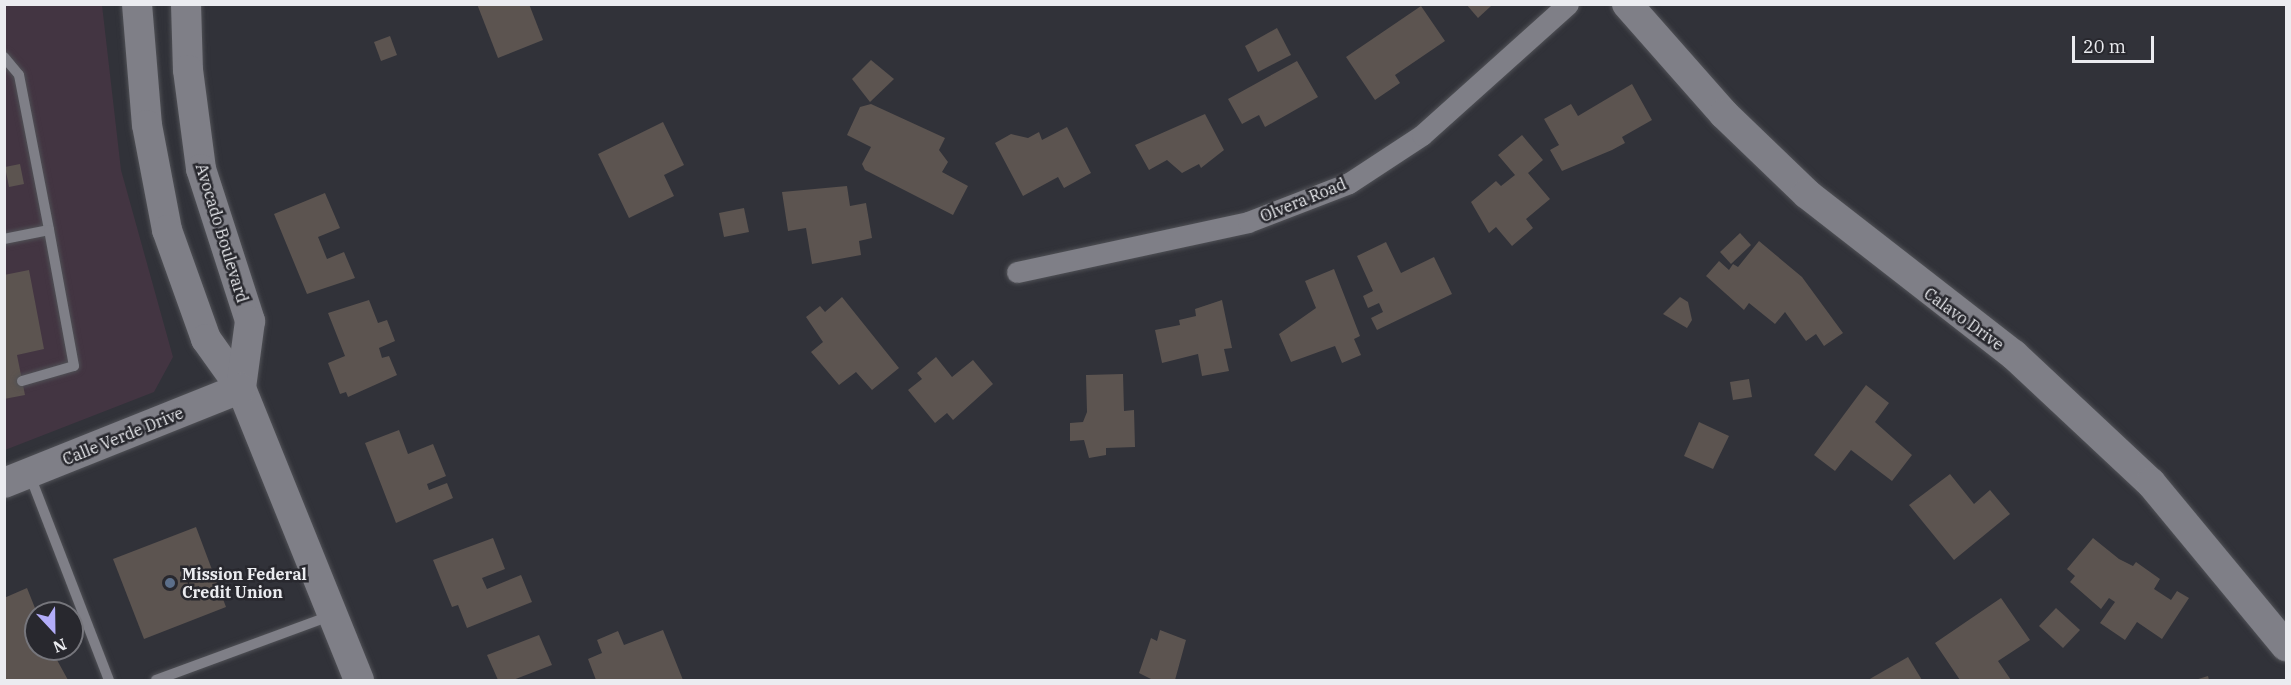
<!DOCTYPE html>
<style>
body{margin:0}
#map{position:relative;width:2291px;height:685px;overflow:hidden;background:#313239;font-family:"IBM Plex Serif",serif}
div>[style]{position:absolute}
.commercial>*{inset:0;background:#433542}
.building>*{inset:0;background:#5c5450}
.roads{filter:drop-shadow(0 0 2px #505156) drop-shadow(0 0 2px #505156)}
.lane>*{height:10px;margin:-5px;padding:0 5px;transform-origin:5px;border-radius:5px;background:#7f7f87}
.street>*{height:21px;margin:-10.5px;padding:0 10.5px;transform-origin:10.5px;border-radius:10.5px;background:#7f7f87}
.secondary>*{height:30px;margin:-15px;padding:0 15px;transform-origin:15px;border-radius:15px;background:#7f7f87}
.dots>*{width:16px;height:16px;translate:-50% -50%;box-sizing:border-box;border:3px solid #28282e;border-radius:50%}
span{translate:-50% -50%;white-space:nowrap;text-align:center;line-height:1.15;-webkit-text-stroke:5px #28282e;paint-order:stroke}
.street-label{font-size:16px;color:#ebecf0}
.poi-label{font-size:16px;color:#ebecf0;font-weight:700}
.left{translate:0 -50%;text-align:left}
.frame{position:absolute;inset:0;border:6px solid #ebecf0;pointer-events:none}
.north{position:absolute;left:24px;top:601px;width:60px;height:60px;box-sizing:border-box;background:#28282e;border:2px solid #76767c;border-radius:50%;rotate:158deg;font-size:16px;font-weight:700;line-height:24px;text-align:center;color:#ebecf0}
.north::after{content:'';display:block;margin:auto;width:21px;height:27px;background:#b3adf9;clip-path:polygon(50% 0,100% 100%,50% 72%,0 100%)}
.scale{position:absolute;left:2072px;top:36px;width:82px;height:27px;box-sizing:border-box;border:3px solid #ebecf0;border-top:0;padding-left:8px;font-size:18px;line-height:21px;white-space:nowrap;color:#ebecf0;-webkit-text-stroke:4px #28282e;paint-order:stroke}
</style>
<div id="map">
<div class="commercial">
<div style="clip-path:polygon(5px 5px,102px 5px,121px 170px,173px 357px,154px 392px,5px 450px)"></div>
</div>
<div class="building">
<div style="clip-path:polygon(477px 4px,529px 4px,543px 40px,498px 58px)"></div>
<div style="clip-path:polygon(1466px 4px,1490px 4px,1491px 6px,1478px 18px)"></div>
<div style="clip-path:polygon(1421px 6px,1445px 41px,1395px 75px,1400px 83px,1375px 100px,1346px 57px)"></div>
<div style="clip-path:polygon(1277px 28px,1291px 55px,1258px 72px,1245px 46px)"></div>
<div style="clip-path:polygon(390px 36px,397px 55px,381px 61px,374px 42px)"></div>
<div style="clip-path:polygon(871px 60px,894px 79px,870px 102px,852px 79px)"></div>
<div style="clip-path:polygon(1297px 61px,1318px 97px,1265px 127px,1259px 115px,1242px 124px,1228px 99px)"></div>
<div style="clip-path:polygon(1632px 84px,1652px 120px,1622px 137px,1625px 143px,1612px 150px,1562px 171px,1550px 150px,1559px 145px,1544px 119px,1571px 104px,1578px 116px)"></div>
<div style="clip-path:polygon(871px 104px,945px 138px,939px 150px,948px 162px,942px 172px,968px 186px,953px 215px,865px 170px,862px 164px,871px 147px,847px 135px,860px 107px)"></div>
<div style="clip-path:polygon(1205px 114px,1224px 150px,1201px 168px,1199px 164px,1182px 173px,1167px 160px,1149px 170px,1135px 145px)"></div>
<div style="clip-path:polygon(663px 122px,684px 165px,664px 175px,674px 196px,629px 218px,598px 154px)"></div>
<div style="clip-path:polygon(1067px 127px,1091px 173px,1064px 188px,1058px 177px,1023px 196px,995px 143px,1011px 134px,1028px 138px,1039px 132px,1042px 140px)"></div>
<div style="clip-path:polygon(1522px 135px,1543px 160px,1528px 173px,1550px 199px,1526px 219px,1533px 228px,1512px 246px,1496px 227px,1489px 233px,1471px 202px,1496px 181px,1501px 186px,1515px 175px,1498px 155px)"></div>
<div style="clip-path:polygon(20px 164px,24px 184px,9px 187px,5px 167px)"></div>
<div style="clip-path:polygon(847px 186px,850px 206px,866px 203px,872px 238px,859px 241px,861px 255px,812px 264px,806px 228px,788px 231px,782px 192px)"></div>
<div style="clip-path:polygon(325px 193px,340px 228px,318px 237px,327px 259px,344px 252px,355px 278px,307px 294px,274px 214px)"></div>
<div style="clip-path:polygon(744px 208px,749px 232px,724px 237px,719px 213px)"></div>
<div style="clip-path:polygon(1740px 233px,1751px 245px,1731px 264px,1720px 252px)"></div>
<div style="clip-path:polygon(1759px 241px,1802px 277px,1843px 333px,1824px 346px,1816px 334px,1806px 341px,1785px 312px,1775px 324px,1749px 303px,1744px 310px,1706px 276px,1719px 261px,1729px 270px,1733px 264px,1738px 267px)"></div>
<div style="clip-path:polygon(1386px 242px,1401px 273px,1434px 257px,1452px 294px,1377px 330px,1371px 318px,1383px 312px,1379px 303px,1368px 308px,1363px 296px,1373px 291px,1357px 256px)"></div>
<div style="clip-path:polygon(1334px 269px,1360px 336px,1354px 339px,1361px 355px,1342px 363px,1335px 346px,1291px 362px,1279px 334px,1316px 308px,1305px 281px)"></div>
<div style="clip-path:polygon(29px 270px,44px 349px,17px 355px,25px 395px,4px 399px,4px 275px)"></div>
<div style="clip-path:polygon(842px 297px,899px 368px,872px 390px,856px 372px,839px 385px,811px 352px,823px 342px,806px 317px,820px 306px,825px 312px)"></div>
<div style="clip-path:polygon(1680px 297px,1688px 302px,1692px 320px,1687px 328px,1663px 314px)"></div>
<div style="clip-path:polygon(369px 300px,378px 323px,387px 320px,395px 341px,379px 348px,382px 358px,378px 359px,389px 356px,397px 375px,348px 397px,346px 392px,340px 394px,328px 363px,345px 356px,328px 313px)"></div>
<div style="clip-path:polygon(1222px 300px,1232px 348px,1224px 349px,1229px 371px,1202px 376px,1198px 354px,1162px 363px,1155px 330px,1180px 325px,1179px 320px,1196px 316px,1195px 309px)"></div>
<div style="clip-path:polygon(936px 357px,952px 377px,973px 360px,993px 384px,953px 420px,947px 413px,935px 423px,908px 390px,922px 379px,917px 373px)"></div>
<div style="clip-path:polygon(1123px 374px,1124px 411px,1134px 410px,1135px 447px,1106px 448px,1106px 455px,1089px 458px,1084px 440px,1070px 441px,1070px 423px,1083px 422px,1087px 412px,1086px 375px)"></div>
<div style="clip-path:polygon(1749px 379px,1752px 397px,1733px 400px,1730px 382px)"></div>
<div style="clip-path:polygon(1866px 385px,1889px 403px,1875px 422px,1912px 455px,1892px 481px,1851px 450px,1835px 471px,1814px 455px)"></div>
<div style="clip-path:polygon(1699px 422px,1729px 436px,1713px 469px,1684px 456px)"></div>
<div style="clip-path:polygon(399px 430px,408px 454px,433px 444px,446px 476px,427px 484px,429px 490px,447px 483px,453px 498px,396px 523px,365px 443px)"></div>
<div style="clip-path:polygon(1950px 474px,1974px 504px,1990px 490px,2010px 514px,1954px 560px,1909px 505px)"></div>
<div style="clip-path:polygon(196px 527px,226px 607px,144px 639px,113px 559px)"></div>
<div style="clip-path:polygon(493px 538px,505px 569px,482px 578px,487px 589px,521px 575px,532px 602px,467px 628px,458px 605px,452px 607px,433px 560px)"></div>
<div style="clip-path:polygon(2093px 538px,2119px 559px,2133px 566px,2136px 562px,2160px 579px,2154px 589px,2171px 600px,2177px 591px,2189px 598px,2162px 639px,2137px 622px,2125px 640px,2100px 623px,2115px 602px,2109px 598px,2101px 609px,2070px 582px,2075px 576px,2067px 569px)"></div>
<div style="clip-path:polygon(27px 588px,37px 613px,36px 649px,51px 649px,68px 680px,4px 680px,4px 598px)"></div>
<div style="clip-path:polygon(2001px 598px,2030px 640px,1998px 661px,2011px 680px,1960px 680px,1935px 643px)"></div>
<div style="clip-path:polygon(2056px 608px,2080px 630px,2063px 648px,2039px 626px)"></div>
<div style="clip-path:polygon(663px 630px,683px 680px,596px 680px,588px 659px,602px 653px,597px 640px,618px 631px,624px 645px)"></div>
<div style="clip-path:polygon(1160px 630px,1186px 640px,1175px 680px,1153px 680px,1139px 673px,1151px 638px,1157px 641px)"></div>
<div style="clip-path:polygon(539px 635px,552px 665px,513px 680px,498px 680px,487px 655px)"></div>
<div style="clip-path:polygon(1908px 657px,1922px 680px,1868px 680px)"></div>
<div style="clip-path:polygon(2208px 676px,2209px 680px,2195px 680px)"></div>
</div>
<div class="roads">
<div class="lane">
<div style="left:4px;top:57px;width:23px;rotate:50deg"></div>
<div style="left:19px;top:75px;width:158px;rotate:79deg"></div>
<div style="left:49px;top:230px;width:46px;rotate:168.7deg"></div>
<div style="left:22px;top:381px;width:54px;rotate:-16.1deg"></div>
<div style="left:74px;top:366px;width:138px;rotate:-100.4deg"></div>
<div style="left:29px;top:473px;width:222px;rotate:68.9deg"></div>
<div style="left:156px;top:680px;width:185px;rotate:-20.2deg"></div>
</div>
<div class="street">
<div style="left:1017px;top:272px;width:236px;rotate:-12.2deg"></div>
<div style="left:1248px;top:222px;width:108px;rotate:-21.1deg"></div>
<div style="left:1349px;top:183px;width:87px;rotate:-33.3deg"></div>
<div style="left:1422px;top:135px;width:196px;rotate:-41.9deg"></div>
</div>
<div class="secondary">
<div style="left:137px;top:4px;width:121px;rotate:85.3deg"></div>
<div style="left:147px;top:125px;width:107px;rotate:79.2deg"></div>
<div style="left:167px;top:230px;width:116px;rotate:70.3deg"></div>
<div style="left:206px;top:339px;width:60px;rotate:54.5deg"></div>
<div style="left:241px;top:388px;width:315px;rotate:68deg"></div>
<div style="left:186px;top:4px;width:66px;rotate:88.3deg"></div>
<div style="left:188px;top:70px;width:100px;rotate:82.5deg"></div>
<div style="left:201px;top:169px;width:160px;rotate:72.1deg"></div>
<div style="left:250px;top:321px;width:68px;rotate:97.7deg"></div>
<div style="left:1627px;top:4px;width:147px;rotate:48.6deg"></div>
<div style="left:1724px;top:114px;width:115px;rotate:43.9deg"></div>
<div style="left:1807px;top:194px;width:262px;rotate:37.9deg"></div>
<div style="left:2014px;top:355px;width:187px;rotate:43.1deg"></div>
<div style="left:2151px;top:483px;width:212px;rotate:50.4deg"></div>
<div style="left:4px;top:483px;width:255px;rotate:-21.8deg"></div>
</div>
</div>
<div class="dots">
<div style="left:170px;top:583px;background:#5c6f8a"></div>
</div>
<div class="street-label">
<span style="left:1303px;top:200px;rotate:-22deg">Olvera Road</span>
<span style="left:222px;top:233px;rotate:73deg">Avocado Boulevard</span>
<span style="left:1964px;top:319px;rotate:36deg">Calavo Drive</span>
<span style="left:123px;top:436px;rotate:-22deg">Calle Verde Drive</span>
</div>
<div class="poi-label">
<span class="left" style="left:182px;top:583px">Mission Federal<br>Credit Union</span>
</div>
<div class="frame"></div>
<div class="north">N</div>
<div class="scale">20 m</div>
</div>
